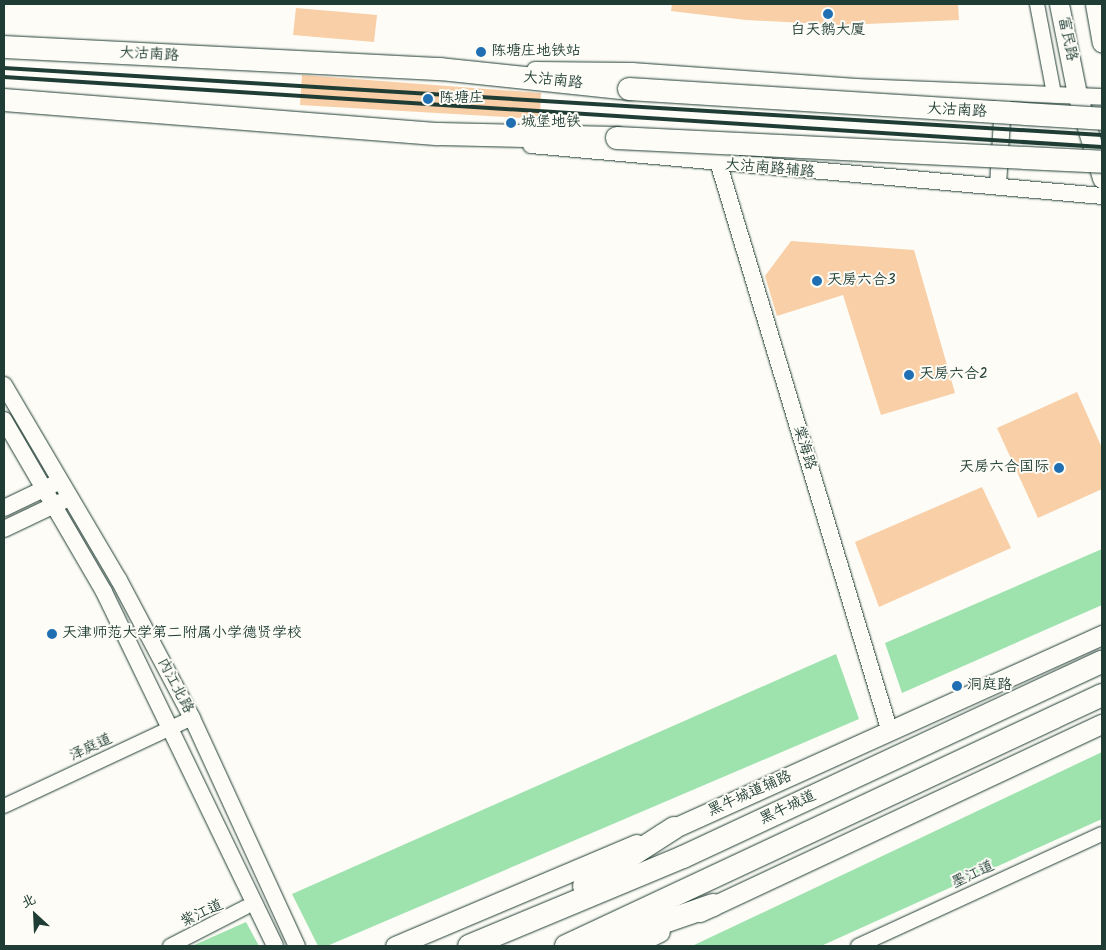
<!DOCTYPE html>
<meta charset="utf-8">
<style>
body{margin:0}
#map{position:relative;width:1106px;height:950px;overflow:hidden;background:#fdfcf7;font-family:Kalam,"LXGW WenKai TC",sans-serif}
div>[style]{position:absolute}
.green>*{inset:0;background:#9ee2ae}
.building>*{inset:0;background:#f8cfa7}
.roads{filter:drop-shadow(0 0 1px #1f3d34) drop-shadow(0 0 1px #1f3d34)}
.minor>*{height:14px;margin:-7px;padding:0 7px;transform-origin:7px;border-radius:7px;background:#fdfcf7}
.tertiary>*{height:16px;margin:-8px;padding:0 8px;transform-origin:8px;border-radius:8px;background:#fdfcf7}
.secondary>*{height:19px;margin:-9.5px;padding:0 9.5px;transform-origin:9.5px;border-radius:9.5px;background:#fdfcf7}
.trunk>*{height:22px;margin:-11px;padding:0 11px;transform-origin:11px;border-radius:11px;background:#fdfcf7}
.rail>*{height:4px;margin:-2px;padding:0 2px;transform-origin:2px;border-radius:2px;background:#1f3d34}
.bridges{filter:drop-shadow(0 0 1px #1f3d34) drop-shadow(0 0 1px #1f3d34)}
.trunk-bridge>*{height:22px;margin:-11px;padding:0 11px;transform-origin:11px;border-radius:11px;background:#fdfcf7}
.dots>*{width:14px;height:14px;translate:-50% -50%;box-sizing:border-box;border:2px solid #fdfcf7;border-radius:50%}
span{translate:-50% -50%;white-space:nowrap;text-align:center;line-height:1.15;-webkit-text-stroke:4px #fdfcf7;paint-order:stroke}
.poi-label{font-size:15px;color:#1f3d34}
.left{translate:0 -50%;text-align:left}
.right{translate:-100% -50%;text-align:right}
.street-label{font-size:15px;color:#1f3d34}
.frame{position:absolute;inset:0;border:5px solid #1f3d34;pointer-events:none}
.north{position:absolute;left:10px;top:890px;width:50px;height:50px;-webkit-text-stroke:4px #fdfcf7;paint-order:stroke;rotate:335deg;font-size:14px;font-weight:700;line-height:20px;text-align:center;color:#1f3d34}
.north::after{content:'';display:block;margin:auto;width:18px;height:22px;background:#1f3d34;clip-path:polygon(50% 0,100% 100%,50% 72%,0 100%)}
</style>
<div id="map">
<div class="green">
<div style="clip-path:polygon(1102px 549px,1102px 605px,902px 693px,885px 643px)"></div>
<div style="clip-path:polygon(836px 654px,859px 719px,327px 946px,318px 946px,292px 894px)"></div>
<div style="clip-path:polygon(1102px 752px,1102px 819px,821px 946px,692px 946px)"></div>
<div style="clip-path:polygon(246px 922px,259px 946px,192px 946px)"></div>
</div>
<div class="building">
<div style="clip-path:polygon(672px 4px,958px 4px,959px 20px,843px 25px,746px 20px,671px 11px)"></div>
<div style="clip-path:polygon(296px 8px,377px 15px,374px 42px,293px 35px)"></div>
<div style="clip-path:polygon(302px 75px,541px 93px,540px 119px,300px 105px)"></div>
<div style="clip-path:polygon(791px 241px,914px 250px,955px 393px,881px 415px,843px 295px,777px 316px,765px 276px)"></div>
<div style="clip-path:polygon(1077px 392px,1102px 448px,1102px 489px,1038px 518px,997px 428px)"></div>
<div style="clip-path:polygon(982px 487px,1011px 548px,879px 607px,855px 542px)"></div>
</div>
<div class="roads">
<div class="minor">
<div style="left:1037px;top:4px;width:92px;rotate:79.3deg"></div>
<div style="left:4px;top:806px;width:208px;rotate:-25.1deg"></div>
<div style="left:170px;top:946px;width:85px;rotate:-27.2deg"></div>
<div style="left:858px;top:946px;width:268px;rotate:-24.7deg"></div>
</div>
<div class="tertiary">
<div style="left:535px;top:70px;width:97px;rotate:0.6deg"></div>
<div style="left:632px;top:71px;width:225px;rotate:4.1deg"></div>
<div style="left:856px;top:87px;width:246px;rotate:2.3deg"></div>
<div style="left:531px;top:145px;width:573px;rotate:5.1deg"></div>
<div style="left:719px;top:165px;width:592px;rotate:73.22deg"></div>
<div style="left:998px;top:185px;width:82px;rotate:-86.5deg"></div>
<div style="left:4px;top:385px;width:226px;rotate:59.5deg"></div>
<div style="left:119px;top:580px;width:156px;rotate:62.1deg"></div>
<div style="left:192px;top:718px;width:251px;rotate:65.3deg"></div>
<div style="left:4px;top:420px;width:199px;rotate:59.8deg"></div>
<div style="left:104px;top:592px;width:393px;rotate:64.2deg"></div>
<div style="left:4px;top:508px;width:55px;rotate:-25.6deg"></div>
<div style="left:4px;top:529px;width:68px;rotate:-25.4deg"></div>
</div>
<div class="secondary">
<div style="left:1059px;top:4px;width:92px;rotate:78.7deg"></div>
<div style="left:1077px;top:94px;width:88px;rotate:73.4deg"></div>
<div style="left:1095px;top:4px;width:39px;rotate:80deg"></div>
<div style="left:661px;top:834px;width:484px;rotate:-24.3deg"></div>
<div style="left:700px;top:912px;width:444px;rotate:-25.1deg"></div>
<div style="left:395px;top:946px;width:262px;rotate:-22.9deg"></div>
<div style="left:631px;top:946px;width:32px;rotate:-26deg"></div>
</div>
<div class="trunk">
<div style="left:4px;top:47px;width:437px;rotate:2.9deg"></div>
<div style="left:440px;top:69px;width:190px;rotate:6deg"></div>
<div style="left:4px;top:100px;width:436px;rotate:4.5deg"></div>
<div style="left:439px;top:134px;width:178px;rotate:1.3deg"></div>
<div style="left:584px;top:886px;width:107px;rotate:-32.8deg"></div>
<div style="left:469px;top:946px;width:232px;rotate:-22.6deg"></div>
<div style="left:683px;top:857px;width:462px;rotate:-25deg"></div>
<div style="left:566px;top:946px;width:592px;rotate:-25.09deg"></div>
<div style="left:594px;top:946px;width:126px;rotate:-19deg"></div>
</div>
</div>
<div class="rail">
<div style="left:4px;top:68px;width:1100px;rotate:3.49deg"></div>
<div style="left:4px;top:77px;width:1100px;rotate:3.65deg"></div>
</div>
<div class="bridges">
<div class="trunk-bridge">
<div style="left:629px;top:89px;width:474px;rotate:3.6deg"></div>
<div style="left:617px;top:138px;width:486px;rotate:2.8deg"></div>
</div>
</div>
<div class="dots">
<div style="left:828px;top:14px;background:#1f6fb2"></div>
<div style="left:481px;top:52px;background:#1f6fb2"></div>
<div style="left:428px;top:99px;background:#1f6fb2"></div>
<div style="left:511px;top:123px;background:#1f6fb2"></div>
<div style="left:817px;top:281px;background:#1f6fb2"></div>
<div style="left:909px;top:375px;background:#1f6fb2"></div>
<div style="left:1059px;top:468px;background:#1f6fb2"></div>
<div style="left:52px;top:634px;background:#1f6fb2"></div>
<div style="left:957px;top:686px;background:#1f6fb2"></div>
</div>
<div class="poi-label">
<span style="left:828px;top:31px">白天鹅大厦</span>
<span class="left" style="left:491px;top:52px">陈塘庄地铁站</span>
<span class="left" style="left:439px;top:99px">陈塘庄</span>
<span class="left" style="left:521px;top:123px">城堡地铁</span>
<span class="left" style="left:827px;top:281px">天房六合3</span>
<span class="left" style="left:919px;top:375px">天房六合2</span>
<span class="right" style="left:1049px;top:468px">天房六合国际</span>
<span class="left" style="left:62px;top:634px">天津师范大学第二附属小学德贤学校</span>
<span class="left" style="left:967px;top:686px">洞庭路</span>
</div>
<div class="street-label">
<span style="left:1067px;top:39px;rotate:78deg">富民路</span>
<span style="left:149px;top:55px;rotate:3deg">大沽南路</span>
<span style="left:553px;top:81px;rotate:6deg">大沽南路</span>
<span style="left:957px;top:111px;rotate:3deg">大沽南路</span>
<span style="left:770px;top:169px;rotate:5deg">大沽南路辅路</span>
<span style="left:804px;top:448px;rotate:73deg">棠海路</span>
<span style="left:175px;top:686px;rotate:62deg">内江北路</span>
<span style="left:91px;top:748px;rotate:-25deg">泽庭道</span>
<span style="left:750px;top:794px;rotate:-24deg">黑牛城道辅路</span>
<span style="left:788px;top:808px;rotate:-25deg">黑牛城道</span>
<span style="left:973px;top:875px;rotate:-25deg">墨江道</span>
<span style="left:202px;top:914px;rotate:-25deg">紫江道</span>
</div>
<div class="frame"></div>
<div class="north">北</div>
</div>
